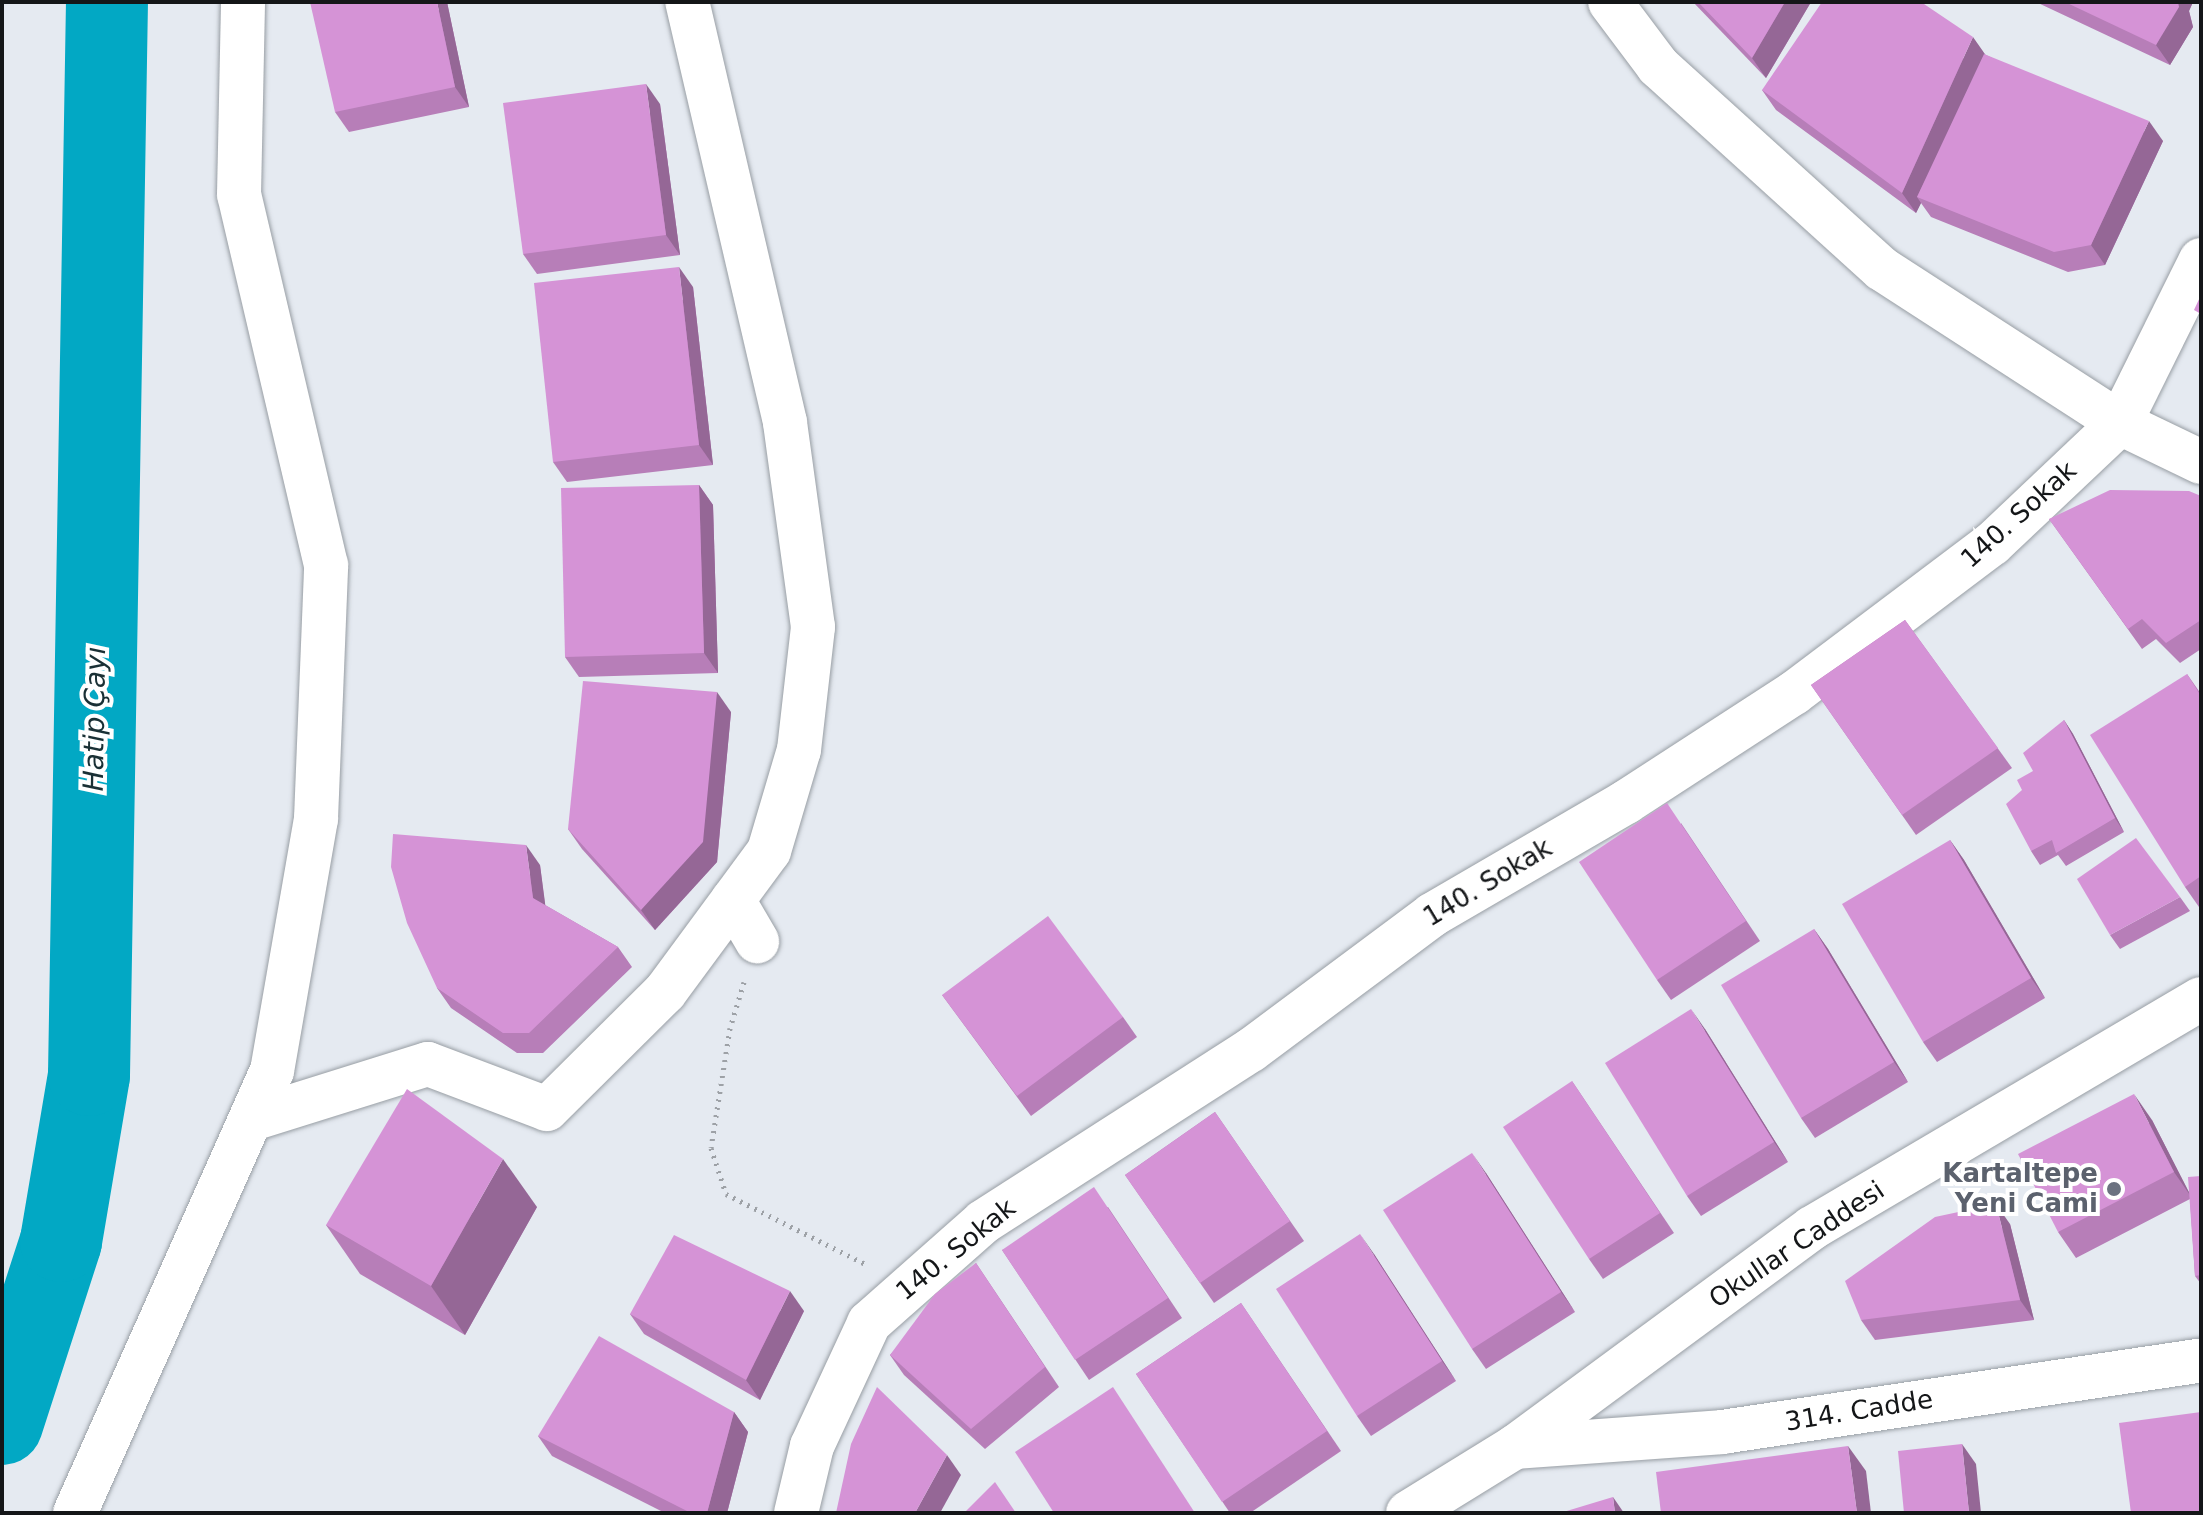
<!DOCTYPE html>
<meta charset="utf-8">
<style>
body{margin:0}
#map{position:relative;width:2203px;height:1515px;overflow:hidden;background:#e5eaf1;font-family:"DejaVu Sans",sans-serif}
div>[style]{position:absolute}
.river>*{height:82px;margin:-41px;padding:0 41px;transform-origin:41px;border-radius:41px;background:#02a8c4}
.path>*{height:5px;margin-top:-2.5px;transform-origin:0;background:repeating-linear-gradient(90deg,#9da1a6 0 2px,transparent 0 8px)}
.roads{filter:drop-shadow(0 0 2px #989ea4) drop-shadow(0 0 2px #989ea4)}
.minor>*{height:44px;margin:-22px;padding:0 22px;transform-origin:22px;border-radius:22px;background:#fff}
.wall>*{inset:0;background:#b77eb8}
.shaded-wall>*{inset:0;background:#956796}
.building>*{inset:0;background:#d593d6}
.dots>*{width:22px;height:22px;translate:-50% -50%;box-sizing:border-box;border:4px solid #fff;border-radius:50%}
span{translate:-50% -50%;white-space:nowrap;text-align:center;line-height:1.15;-webkit-text-stroke:8px #fff;paint-order:stroke}
.street-label{font-size:26px;color:#141618}
.worship-label{font-size:26px;color:#5b616d;font-weight:700}
.right{translate:-100% -50%;text-align:right}
.water-label{font-size:28px;color:#1a3035;font-style:italic}
.frame{position:absolute;inset:0;border:4px solid #141618;pointer-events:none}
</style>
<div id="map">
<div class="river">
<div style="left:2px;top:1424px;width:192px;rotate:-72.1deg"></div>
<div style="left:61px;top:1241px;width:168px;rotate:-80.4deg"></div>
<div style="left:89px;top:1075px;width:1073px;rotate:-89.04deg"></div>
</div>
<div class="path">
<div style="left:744px;top:982px;width:48px;rotate:106.9deg"></div>
<div style="left:730px;top:1028px;width:121px;rotate:99deg"></div>
<div style="left:711px;top:1148px;width:48px;rotate:71.9deg"></div>
<div style="left:726px;top:1194px;width:156px;rotate:26.7deg"></div>
</div>
<div class="roads">
<div class="minor">
<div style="left:1610px;top:2px;width:80px;rotate:53.1deg"></div>
<div style="left:1658px;top:66px;width:302px;rotate:42.2deg"></div>
<div style="left:1882px;top:269px;width:283px;rotate:32.9deg"></div>
<div style="left:2120px;top:423px;width:90px;rotate:25.7deg"></div>
<div style="left:733px;top:900px;width:48px;rotate:59.7deg"></div>
<div style="left:252px;top:1119px;width:184px;rotate:-17.4deg"></div>
<div style="left:428px;top:1064px;width:127px;rotate:20.7deg"></div>
<div style="left:547px;top:1109px;width:166px;rotate:-44.8deg"></div>
<div style="left:665px;top:992px;width:175px;rotate:-53.6deg"></div>
<div style="left:769px;top:851px;width:105px;rotate:-73.5deg"></div>
<div style="left:799px;top:750px;width:124px;rotate:-83.5deg"></div>
<div style="left:813px;top:627px;width:207px;rotate:-97.8deg"></div>
<div style="left:785px;top:422px;width:431px;rotate:-103.1deg"></div>
<div style="left:1515px;top:1447px;width:208px;rotate:-4.1deg"></div>
<div style="left:1722px;top:1432px;width:484px;rotate:-8.5deg"></div>
<div style="left:75px;top:1513px;width:484px;rotate:-66deg"></div>
<div style="left:272px;top:1071px;width:256px;rotate:-80.1deg"></div>
<div style="left:316px;top:819px;width:254px;rotate:-87.7deg"></div>
<div style="left:326px;top:565px;width:380px;rotate:-103.2deg"></div>
<div style="left:239px;top:195px;width:193px;rotate:-88.8deg"></div>
<div style="left:796px;top:1513px;width:69px;rotate:-76.6deg"></div>
<div style="left:812px;top:1446px;width:136px;rotate:-65.1deg"></div>
<div style="left:869px;top:1323px;width:152px;rotate:-41.5deg"></div>
<div style="left:983px;top:1222px;width:318px;rotate:-32.7deg"></div>
<div style="left:1251px;top:1050px;width:226px;rotate:-36.7deg"></div>
<div style="left:1432px;top:915px;width:225px;rotate:-30.2deg"></div>
<div style="left:1626px;top:802px;width:200px;rotate:-33deg"></div>
<div style="left:1794px;top:693px;width:248px;rotate:-37deg"></div>
<div style="left:1992px;top:544px;width:176px;rotate:-43.4deg"></div>
<div style="left:2120px;top:423px;width:182px;rotate:-63.6deg"></div>
<div style="left:1408px;top:1513px;width:126px;rotate:-31.7deg"></div>
<div style="left:1515px;top:1447px;width:369px;rotate:-36.4deg"></div>
<div style="left:1812px;top:1228px;width:451px;rotate:-30.5deg"></div>
</div>
</div>
<div class="wall">
<div style="clip-path:polygon(447px 2px,469px 107px,349px 132px,335px 112px)"></div>
<div style="clip-path:polygon(1693px 2px,1811px 2px,1766px 78px)"></div>
<div style="clip-path:polygon(2036px 2px,2193px 2px,2189px 11px,2193px 27px,2170px 65px)"></div>
<div style="clip-path:polygon(1986px 55px,2163px 141px,2105px 265px,2068px 272px,1931px 217px,1921px 203px,1916px 213px,1776px 110px,1762px 90px)"></div>
<div style="clip-path:polygon(660px 104px,680px 255px,537px 274px,523px 254px)"></div>
<div style="clip-path:polygon(693px 287px,713px 465px,567px 482px,553px 462px)"></div>
<div style="clip-path:polygon(699px 485px,713px 505px,718px 673px,579px 677px,565px 657px)"></div>
<div style="clip-path:polygon(2201px 496px,2201px 649px,2180px 663px,2156px 639px,2142px 649px,2049px 519px)"></div>
<div style="clip-path:polygon(1905px 620px,2012px 768px,1916px 835px,1811px 685px)"></div>
<div style="clip-path:polygon(2187px 674px,2201px 694px,2201px 905px,2199px 907px,2185px 887px)"></div>
<div style="clip-path:polygon(731px 712px,717px 862px,655px 930px,582px 849px,568px 829px)"></div>
<div style="clip-path:polygon(2064px 720px,2073px 734px,2124px 832px,2066px 866px,2058px 855px,2040px 865px,2031px 851px,2033px 771px)"></div>
<div style="clip-path:polygon(1681px 823px,1760px 941px,1671px 1000px,1657px 980px)"></div>
<div style="clip-path:polygon(1950px 840px,1964px 860px,2045px 998px,1937px 1062px,1923px 1042px)"></div>
<div style="clip-path:polygon(540px 865px,545px 905px,618px 947px,632px 967px,543px 1053px,517px 1053px,451px 1008px,437px 988px)"></div>
<div style="clip-path:polygon(2180px 897px,2190px 911px,2120px 949px,2110px 935px)"></div>
<div style="clip-path:polygon(1814px 929px,1828px 949px,1908px 1082px,1815px 1138px,1801px 1118px)"></div>
<div style="clip-path:polygon(942px 995px,1123px 1017px,1137px 1037px,1031px 1116px)"></div>
<div style="clip-path:polygon(1705px 1029px,1788px 1162px,1701px 1216px,1687px 1196px)"></div>
<div style="clip-path:polygon(1572px 1081px,1674px 1233px,1603px 1279px,1589px 1259px)"></div>
<div style="clip-path:polygon(1215px 1112px,1304px 1241px,1214px 1303px,1125px 1175px)"></div>
<div style="clip-path:polygon(2152px 1120px,2189px 1193px,2201px 1176px,2201px 1284px,2195px 1276px,2190px 1199px,2076px 1258px,2058px 1232px)"></div>
<div style="clip-path:polygon(1486px 1173px,1575px 1312px,1486px 1369px,1472px 1349px)"></div>
<div style="clip-path:polygon(537px 1207px,465px 1335px,360px 1274px,326px 1225px)"></div>
<div style="clip-path:polygon(1108px 1207px,1182px 1318px,1089px 1380px,1002px 1250px)"></div>
<div style="clip-path:polygon(2010px 1224px,2034px 1320px,1875px 1340px,1861px 1320px)"></div>
<div style="clip-path:polygon(1374px 1254px,1456px 1381px,1371px 1436px,1357px 1416px)"></div>
<div style="clip-path:polygon(976px 1263px,1059px 1387px,985px 1449px,904px 1375px,890px 1355px)"></div>
<div style="clip-path:polygon(1241px 1303px,1341px 1451px,1250px 1513px,1230px 1513px,1136px 1374px)"></div>
<div style="clip-path:polygon(804px 1311px,760px 1400px,644px 1334px,630px 1314px)"></div>
<div style="clip-path:polygon(734px 1412px,748px 1432px,727px 1513px,665px 1513px,552px 1456px,538px 1436px)"></div>
</div>
<div class="shaded-wall">
<div style="clip-path:polygon(437px 2px,447px 2px,469px 107px,455px 87px)"></div>
<div style="clip-path:polygon(1785px 2px,1811px 2px,1766px 78px,1752px 58px)"></div>
<div style="clip-path:polygon(2178px 2px,2193px 2px,2189px 11px,2193px 27px,2170px 65px,2156px 45px)"></div>
<div style="clip-path:polygon(1973px 37px,1987px 57px,1917px 197px,1921px 203px,1916px 213px,1902px 193px)"></div>
<div style="clip-path:polygon(646px 84px,660px 104px,680px 255px,666px 235px)"></div>
<div style="clip-path:polygon(2149px 121px,2163px 141px,2105px 265px,2091px 245px)"></div>
<div style="clip-path:polygon(679px 267px,693px 287px,713px 465px,699px 445px)"></div>
<div style="clip-path:polygon(699px 485px,713px 505px,718px 673px,704px 653px)"></div>
<div style="clip-path:polygon(717px 692px,731px 712px,717px 862px,655px 930px,641px 910px)"></div>
<div style="clip-path:polygon(2064px 720px,2073px 734px,2124px 832px,2115px 818px)"></div>
<div style="clip-path:polygon(1950px 840px,1964px 860px,2045px 998px,2031px 978px)"></div>
<div style="clip-path:polygon(526px 845px,540px 865px,547px 918px,533px 898px)"></div>
<div style="clip-path:polygon(1814px 929px,1828px 949px,1908px 1082px,1894px 1062px)"></div>
<div style="clip-path:polygon(1691px 1009px,1705px 1029px,1788px 1162px,1774px 1142px)"></div>
<div style="clip-path:polygon(2134px 1094px,2152px 1120px,2192px 1198px,2174px 1172px)"></div>
<div style="clip-path:polygon(1472px 1153px,1486px 1173px,1575px 1312px,1561px 1292px)"></div>
<div style="clip-path:polygon(503px 1159px,537px 1207px,465px 1335px,431px 1286px)"></div>
<div style="clip-path:polygon(1996px 1204px,2010px 1224px,2034px 1320px,2020px 1300px)"></div>
<div style="clip-path:polygon(1360px 1234px,1374px 1254px,1456px 1381px,1442px 1361px)"></div>
<div style="clip-path:polygon(790px 1291px,804px 1311px,760px 1400px,746px 1380px)"></div>
<div style="clip-path:polygon(734px 1412px,748px 1432px,727px 1513px,707px 1513px)"></div>
<div style="clip-path:polygon(1962px 1444px,1976px 1464px,1981px 1513px,1969px 1513px)"></div>
<div style="clip-path:polygon(1848px 1446px,1866px 1471px,1871px 1513px,1857px 1513px)"></div>
<div style="clip-path:polygon(947px 1455px,961px 1475px,940px 1513px,915px 1513px)"></div>
<div style="clip-path:polygon(1613px 1497px,1624px 1513px,1615px 1513px)"></div>
</div>
<div class="building">
<div style="clip-path:polygon(310px 2px,437px 2px,455px 87px,335px 112px)"></div>
<div style="clip-path:polygon(1698px 2px,1785px 2px,1752px 58px)"></div>
<div style="clip-path:polygon(1822px 2px,1921px 2px,1973px 37px,1902px 193px,1762px 90px)"></div>
<div style="clip-path:polygon(2065px 2px,2178px 2px,2179px 7px,2156px 45px)"></div>
<div style="clip-path:polygon(1984px 54px,2149px 121px,2091px 245px,2054px 252px,1917px 197px)"></div>
<div style="clip-path:polygon(646px 84px,666px 235px,523px 254px,503px 103px)"></div>
<div style="clip-path:polygon(679px 267px,699px 445px,553px 462px,534px 283px)"></div>
<div style="clip-path:polygon(2201px 295px,2201px 314px,2194px 310px)"></div>
<div style="clip-path:polygon(699px 485px,704px 653px,565px 657px,561px 488px)"></div>
<div style="clip-path:polygon(2110px 490px,2189px 491px,2201px 496px,2201px 620px,2166px 643px,2142px 619px,2128px 629px,2049px 519px)"></div>
<div style="clip-path:polygon(1905px 620px,1998px 748px,1902px 815px,1811px 685px)"></div>
<div style="clip-path:polygon(2187px 674px,2201px 696px,2201px 876px,2185px 887px,2090px 735px)"></div>
<div style="clip-path:polygon(583px 681px,717px 692px,703px 842px,641px 910px,568px 829px)"></div>
<div style="clip-path:polygon(2064px 720px,2115px 818px,2056px 853px,2052px 840px,2031px 851px,2006px 804px,2022px 790px,2017px 780px,2033px 771px,2023px 753px)"></div>
<div style="clip-path:polygon(1667px 803px,1746px 921px,1657px 980px,1579px 862px)"></div>
<div style="clip-path:polygon(393px 834px,526px 845px,533px 898px,618px 947px,529px 1033px,503px 1033px,437px 988px,407px 923px,391px 867px)"></div>
<div style="clip-path:polygon(2136px 838px,2180px 897px,2110px 935px,2077px 879px)"></div>
<div style="clip-path:polygon(1950px 840px,2031px 978px,1923px 1042px,1842px 904px)"></div>
<div style="clip-path:polygon(1048px 916px,1123px 1017px,1017px 1096px,942px 995px)"></div>
<div style="clip-path:polygon(1814px 929px,1894px 1062px,1801px 1118px,1721px 985px)"></div>
<div style="clip-path:polygon(1691px 1009px,1774px 1142px,1687px 1196px,1605px 1063px)"></div>
<div style="clip-path:polygon(1572px 1081px,1660px 1213px,1589px 1259px,1503px 1127px)"></div>
<div style="clip-path:polygon(407px 1089px,503px 1159px,431px 1286px,326px 1225px)"></div>
<div style="clip-path:polygon(2134px 1094px,2174px 1172px,2058px 1232px,2018px 1154px)"></div>
<div style="clip-path:polygon(1215px 1112px,1290px 1221px,1200px 1283px,1125px 1175px)"></div>
<div style="clip-path:polygon(1472px 1153px,1561px 1292px,1472px 1349px,1383px 1210px)"></div>
<div style="clip-path:polygon(2201px 1176px,2201px 1275px,2195px 1276px,2188px 1177px)"></div>
<div style="clip-path:polygon(1094px 1187px,1168px 1298px,1075px 1360px,1002px 1250px)"></div>
<div style="clip-path:polygon(1996px 1204px,2020px 1300px,1861px 1320px,1845px 1281px,1935px 1217px)"></div>
<div style="clip-path:polygon(1360px 1234px,1442px 1361px,1357px 1416px,1276px 1289px)"></div>
<div style="clip-path:polygon(674px 1235px,790px 1291px,746px 1380px,630px 1314px)"></div>
<div style="clip-path:polygon(976px 1263px,1045px 1367px,971px 1429px,890px 1355px,935px 1294px)"></div>
<div style="clip-path:polygon(1241px 1303px,1327px 1431px,1222px 1502px,1136px 1374px)"></div>
<div style="clip-path:polygon(599px 1336px,734px 1412px,707px 1513px,691px 1513px,538px 1436px)"></div>
<div style="clip-path:polygon(877px 1387px,947px 1455px,915px 1513px,836px 1513px,851px 1444px)"></div>
<div style="clip-path:polygon(1113px 1387px,1195px 1513px,1054px 1513px,1015px 1452px)"></div>
<div style="clip-path:polygon(2201px 1412px,2201px 1513px,2131px 1513px,2119px 1423px)"></div>
<div style="clip-path:polygon(1962px 1444px,1969px 1513px,1904px 1513px,1898px 1451px)"></div>
<div style="clip-path:polygon(1848px 1446px,1857px 1513px,1661px 1513px,1656px 1472px)"></div>
<div style="clip-path:polygon(995px 1482px,1016px 1513px,964px 1513px)"></div>
<div style="clip-path:polygon(1613px 1497px,1615px 1513px,1560px 1513px)"></div>
</div>
<div class="dots">
<div style="left:2114px;top:1189px;background:#6b7280"></div>
</div>
<div class="street-label">
<span style="left:2019px;top:515px;rotate:-42deg">140. Sokak</span>
<span style="left:1488px;top:883px;rotate:-31deg">140. Sokak</span>
<span style="left:1797px;top:1245px;rotate:-34deg">Okullar Caddesi</span>
<span style="left:956px;top:1250px;rotate:-39deg">140. Sokak</span>
<span style="left:1859px;top:1411px;rotate:-9deg">314. Cadde</span>
</div>
<div class="worship-label">
<span class="right" style="left:2098px;top:1189px">Kartaltepe<br>Yeni Cami</span>
</div>
<div class="water-label">
<span style="left:95px;top:719px;rotate:-89deg">Hatip Çayı</span>
</div>
<div class="frame"></div>
</div>
